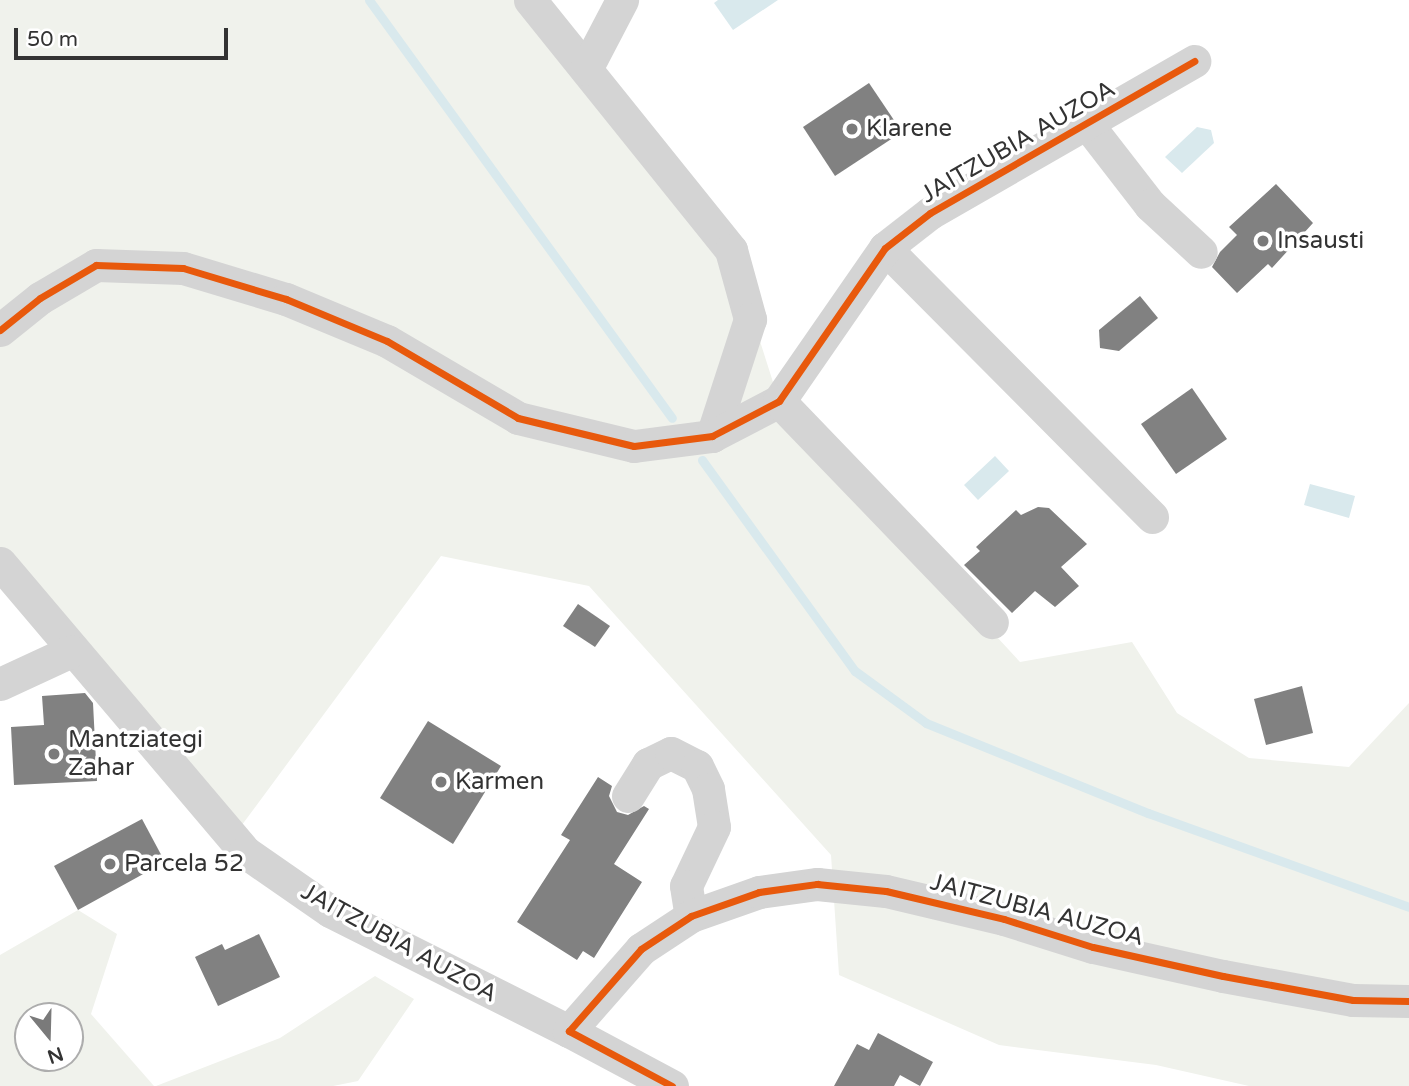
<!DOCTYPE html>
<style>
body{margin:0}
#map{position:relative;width:1409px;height:1086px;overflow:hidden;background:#fff;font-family:"Varela Round",sans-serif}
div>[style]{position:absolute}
.green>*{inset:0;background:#f0f2ec}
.water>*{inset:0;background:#d9e9ed}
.stream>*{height:9px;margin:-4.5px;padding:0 4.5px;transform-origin:4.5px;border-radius:4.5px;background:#d9e9ed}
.building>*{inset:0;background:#818181}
.minor>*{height:33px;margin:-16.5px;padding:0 16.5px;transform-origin:16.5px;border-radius:16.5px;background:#d4d4d4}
.cycleway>*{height:7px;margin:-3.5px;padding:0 3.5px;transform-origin:3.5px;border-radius:3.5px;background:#e8590c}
.dots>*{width:19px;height:19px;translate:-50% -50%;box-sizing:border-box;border:4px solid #fff;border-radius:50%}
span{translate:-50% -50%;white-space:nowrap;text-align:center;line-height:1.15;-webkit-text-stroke:7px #fff;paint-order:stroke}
.poi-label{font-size:24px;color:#333}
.left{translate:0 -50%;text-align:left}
.street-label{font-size:24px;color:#333}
.north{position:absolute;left:14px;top:1002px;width:70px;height:70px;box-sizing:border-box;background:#fff;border:2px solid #adadad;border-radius:50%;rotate:161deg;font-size:19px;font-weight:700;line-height:28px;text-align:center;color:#333}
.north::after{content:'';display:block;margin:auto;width:24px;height:32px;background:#7a7a7a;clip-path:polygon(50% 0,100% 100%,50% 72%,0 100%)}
.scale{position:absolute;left:14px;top:28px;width:214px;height:32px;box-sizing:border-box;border:4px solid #333;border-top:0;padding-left:9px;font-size:21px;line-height:24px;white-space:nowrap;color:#333;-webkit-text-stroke:5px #fff;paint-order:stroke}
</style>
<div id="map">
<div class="green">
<div style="clip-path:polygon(0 0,526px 0,731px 250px,779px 401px,1020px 662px,1132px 642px,1177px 713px,1249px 758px,1349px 767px,1409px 703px,1409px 1086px,1249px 1086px,1156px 1065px,999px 1045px,839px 975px,831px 855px,589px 586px,441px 556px,233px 837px,0 563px)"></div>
<div style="clip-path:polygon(evenodd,78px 910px,117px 934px,91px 1014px,154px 1086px,0 1086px,0 955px,78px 910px,28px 1016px,70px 1016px,70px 1058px,28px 1058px,28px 1016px)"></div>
<div style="clip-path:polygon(375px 976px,414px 999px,358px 1081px,333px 1086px,156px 1086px,280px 1038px)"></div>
</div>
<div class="water">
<div style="clip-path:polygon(718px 0,778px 0,733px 30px,714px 3px)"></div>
<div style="clip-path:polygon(1197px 127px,1211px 130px,1214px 143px,1182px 173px,1165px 157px)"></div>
<div style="clip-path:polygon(995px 456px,1009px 471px,978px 500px,964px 485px)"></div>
<div style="clip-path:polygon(1310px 484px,1355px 496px,1349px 518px,1304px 505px)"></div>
</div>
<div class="stream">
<div style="left:369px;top:0;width:516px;rotate:54.06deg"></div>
<div style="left:702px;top:460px;width:261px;rotate:54.1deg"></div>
<div style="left:855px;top:671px;width:88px;rotate:36.2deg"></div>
<div style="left:926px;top:723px;width:240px;rotate:22.1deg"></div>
<div style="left:1148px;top:813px;width:277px;rotate:19.8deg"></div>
</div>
<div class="building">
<div style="clip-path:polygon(869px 83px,902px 132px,835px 176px,803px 127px)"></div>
<div style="clip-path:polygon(1276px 184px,1313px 223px,1272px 268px,1268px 264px,1237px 293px,1212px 267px,1220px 252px,1237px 235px,1229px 227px)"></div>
<div style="clip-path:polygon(1140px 296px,1158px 318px,1119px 351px,1100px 348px,1099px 330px)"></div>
<div style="clip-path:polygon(1192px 388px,1227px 439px,1176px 474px,1141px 424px)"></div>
<div style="clip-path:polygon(1038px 507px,1049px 508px,1087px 544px,1061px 567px,1079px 586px,1055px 607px,1035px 591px,1012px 613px,964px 565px,980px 551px,976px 547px,1016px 510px,1021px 515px)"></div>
<div style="clip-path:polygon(578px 604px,610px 626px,595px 647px,563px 626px)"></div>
<div style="clip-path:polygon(1302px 686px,1313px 733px,1266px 745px,1254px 699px)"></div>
<div style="clip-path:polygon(85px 693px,93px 703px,97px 781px,14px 785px,11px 727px,44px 725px,42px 696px)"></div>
<div style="clip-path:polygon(428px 721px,501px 766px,453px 844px,380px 798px)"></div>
<div style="clip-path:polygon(598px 777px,612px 786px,609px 796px,617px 812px,628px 815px,644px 806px,649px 809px,614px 864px,642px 882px,594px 958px,583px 951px,577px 960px,517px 922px,570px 840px,561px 835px)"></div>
<div style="clip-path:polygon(142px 819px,165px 862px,78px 910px,54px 866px)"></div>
<div style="clip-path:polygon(259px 934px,280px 977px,218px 1006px,195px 957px,222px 944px,225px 950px)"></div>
<div style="clip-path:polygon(878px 1033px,933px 1062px,920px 1086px,900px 1075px,894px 1086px,834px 1086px,857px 1044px,869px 1050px)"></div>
</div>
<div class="minor">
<div style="left:530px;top:0;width:321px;rotate:51.2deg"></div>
<div style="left:731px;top:250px;width:72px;rotate:74.6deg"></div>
<div style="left:750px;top:319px;width:123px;rotate:108deg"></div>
<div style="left:586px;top:69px;width:78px;rotate:-62.4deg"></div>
<div style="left:1088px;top:125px;width:101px;rotate:52.2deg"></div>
<div style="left:1150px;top:205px;width:69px;rotate:42.7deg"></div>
<div style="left:885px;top:248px;width:379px;rotate:45.2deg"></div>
<div style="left:0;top:330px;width:51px;rotate:-38.7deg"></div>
<div style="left:40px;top:298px;width:65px;rotate:-30.5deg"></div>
<div style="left:96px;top:265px;width:87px;rotate:2deg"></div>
<div style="left:183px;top:268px;width:108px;rotate:16.8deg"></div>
<div style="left:286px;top:299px;width:109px;rotate:22.6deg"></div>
<div style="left:387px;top:341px;width:152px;rotate:30.4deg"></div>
<div style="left:518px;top:418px;width:119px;rotate:13.6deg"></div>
<div style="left:634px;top:446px;width:79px;rotate:-7.3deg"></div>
<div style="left:712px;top:436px;width:76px;rotate:-27.6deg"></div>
<div style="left:779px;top:401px;width:186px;rotate:-55.3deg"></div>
<div style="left:885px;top:248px;width:57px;rotate:-37.9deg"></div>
<div style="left:930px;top:213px;width:305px;rotate:-29.9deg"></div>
<div style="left:779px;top:401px;width:307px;rotate:46.1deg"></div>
<div style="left:0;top:563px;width:379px;rotate:49.7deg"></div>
<div style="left:245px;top:852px;width:103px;rotate:34.8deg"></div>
<div style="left:330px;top:911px;width:267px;rotate:26.7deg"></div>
<div style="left:0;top:684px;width:78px;rotate:-24.9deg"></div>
<div style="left:628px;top:796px;width:38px;rotate:-58deg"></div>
<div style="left:648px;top:764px;width:25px;rotate:-26deg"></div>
<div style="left:671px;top:753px;width:29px;rotate:27deg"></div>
<div style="left:697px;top:766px;width:25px;rotate:64deg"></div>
<div style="left:708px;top:789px;width:38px;rotate:81deg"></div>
<div style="left:714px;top:827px;width:65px;rotate:115.4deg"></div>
<div style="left:686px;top:886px;width:30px;rotate:81deg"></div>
<div style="left:672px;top:1086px;width:117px;rotate:-151.9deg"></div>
<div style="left:569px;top:1031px;width:109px;rotate:-48.7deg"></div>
<div style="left:641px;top:949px;width:60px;rotate:-33.4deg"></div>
<div style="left:691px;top:916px;width:72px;rotate:-19.4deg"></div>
<div style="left:759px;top:892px;width:59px;rotate:-7.9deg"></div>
<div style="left:817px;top:884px;width:69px;rotate:5.8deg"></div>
<div style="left:886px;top:891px;width:121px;rotate:13.3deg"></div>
<div style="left:1004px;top:919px;width:93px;rotate:17.5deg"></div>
<div style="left:1093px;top:947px;width:133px;rotate:12.6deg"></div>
<div style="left:1223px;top:976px;width:132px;rotate:10.5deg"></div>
<div style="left:1353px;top:1000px;width:56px;rotate:1deg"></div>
</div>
<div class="cycleway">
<div style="left:0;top:330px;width:51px;rotate:-38.7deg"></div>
<div style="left:40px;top:298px;width:65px;rotate:-30.5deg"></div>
<div style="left:96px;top:265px;width:87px;rotate:2deg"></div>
<div style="left:183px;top:268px;width:108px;rotate:16.8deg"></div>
<div style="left:286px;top:299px;width:109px;rotate:22.6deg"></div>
<div style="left:387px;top:341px;width:152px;rotate:30.4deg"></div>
<div style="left:518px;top:418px;width:119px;rotate:13.6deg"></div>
<div style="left:634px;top:446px;width:79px;rotate:-7.3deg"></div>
<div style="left:712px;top:436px;width:76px;rotate:-27.6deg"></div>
<div style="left:779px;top:401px;width:186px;rotate:-55.3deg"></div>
<div style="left:885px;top:248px;width:57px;rotate:-37.9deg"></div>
<div style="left:930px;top:213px;width:305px;rotate:-29.9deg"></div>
<div style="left:672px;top:1086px;width:117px;rotate:-151.9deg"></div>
<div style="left:569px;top:1031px;width:109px;rotate:-48.7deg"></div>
<div style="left:641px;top:949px;width:60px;rotate:-33.4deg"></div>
<div style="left:691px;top:916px;width:72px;rotate:-19.4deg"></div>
<div style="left:759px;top:892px;width:59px;rotate:-7.9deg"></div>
<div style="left:817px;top:884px;width:69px;rotate:5.8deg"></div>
<div style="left:886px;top:891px;width:121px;rotate:13.3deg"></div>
<div style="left:1004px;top:919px;width:93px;rotate:17.5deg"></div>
<div style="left:1093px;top:947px;width:133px;rotate:12.6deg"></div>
<div style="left:1223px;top:976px;width:132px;rotate:10.5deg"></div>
<div style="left:1353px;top:1000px;width:56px;rotate:1deg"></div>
</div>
<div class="dots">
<div style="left:852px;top:129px;background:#7a7a7a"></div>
<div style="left:1263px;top:241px;background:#7a7a7a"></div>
<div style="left:54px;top:754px;background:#7a7a7a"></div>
<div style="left:441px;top:782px;background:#7a7a7a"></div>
<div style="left:110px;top:864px;background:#7a7a7a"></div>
</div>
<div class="poi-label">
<span class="left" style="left:866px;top:129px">Klarene</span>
<span class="left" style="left:1277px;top:241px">Insausti</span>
<span class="left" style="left:68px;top:754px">Mantziategi<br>Zahar</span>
<span class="left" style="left:455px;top:782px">Karmen</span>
<span class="left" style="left:124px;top:864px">Parcela 52</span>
</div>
<div class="street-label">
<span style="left:1018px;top:142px;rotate:-30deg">JAITZUBIA AUZOA</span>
<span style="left:1037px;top:910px;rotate:15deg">JAITZUBIA AUZOA</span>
<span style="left:399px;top:943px;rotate:29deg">JAITZUBIA AUZOA</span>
</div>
<div class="north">N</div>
<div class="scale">50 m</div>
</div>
